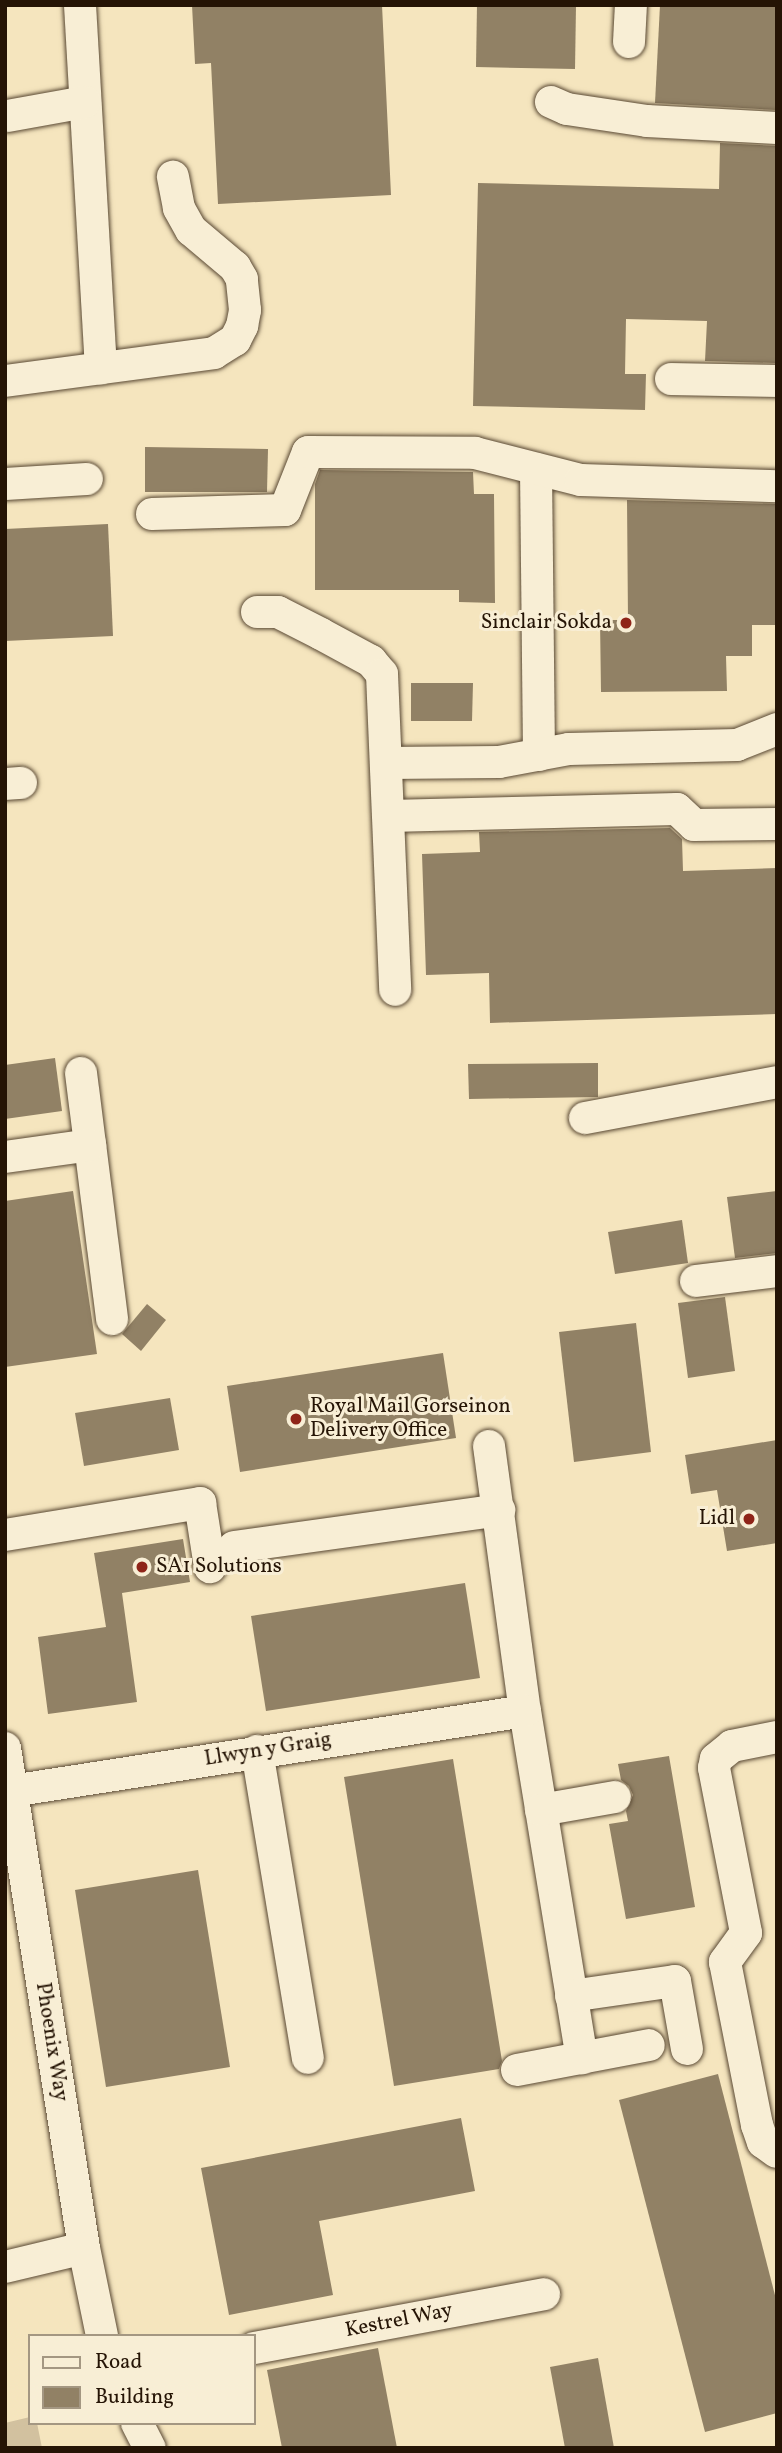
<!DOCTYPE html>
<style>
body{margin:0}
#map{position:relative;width:782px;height:2453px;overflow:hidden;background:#f5e5be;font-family:Vollkorn,serif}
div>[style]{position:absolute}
.green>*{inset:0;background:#d2c19f}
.building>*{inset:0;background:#918165}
.roads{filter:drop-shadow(0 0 2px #594833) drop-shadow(0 0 2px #594833)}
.minor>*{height:32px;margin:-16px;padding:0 16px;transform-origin:16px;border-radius:16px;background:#f8eed5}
.dots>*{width:19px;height:19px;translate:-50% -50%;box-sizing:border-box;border:4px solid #f8eed5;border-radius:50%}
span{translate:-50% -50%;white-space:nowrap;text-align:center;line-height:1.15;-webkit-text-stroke:6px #f8eed5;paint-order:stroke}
.poi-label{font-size:21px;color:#251405}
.right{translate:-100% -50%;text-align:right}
.left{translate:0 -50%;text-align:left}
.street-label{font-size:21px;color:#251405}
.frame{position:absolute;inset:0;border:7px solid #251405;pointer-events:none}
.legend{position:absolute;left:28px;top:2334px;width:228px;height:91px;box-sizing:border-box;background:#f8eed5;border:2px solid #a49782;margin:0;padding:9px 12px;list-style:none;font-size:21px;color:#251405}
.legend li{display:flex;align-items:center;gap:14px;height:35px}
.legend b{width:35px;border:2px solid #a49782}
</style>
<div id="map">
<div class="green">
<div style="clip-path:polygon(30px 2417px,30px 2423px,37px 2423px,42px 2448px,5px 2448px,5px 2423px)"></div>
</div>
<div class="building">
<div style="clip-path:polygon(192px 5px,382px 5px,391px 195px,218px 204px,211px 63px,195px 64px)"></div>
<div style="clip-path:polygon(477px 5px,576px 5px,575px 69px,476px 67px)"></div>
<div style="clip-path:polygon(660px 5px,777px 5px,777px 110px,655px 103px)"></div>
<div style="clip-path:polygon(720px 143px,777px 146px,777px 363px,705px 361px,707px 321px,626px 319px,625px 374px,646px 374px,645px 410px,473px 406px,478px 183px,719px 189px)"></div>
<div style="clip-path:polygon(145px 447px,268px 449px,267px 492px,145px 492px)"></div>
<div style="clip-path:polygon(320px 470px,473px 472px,474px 494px,494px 494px,495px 603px,459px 602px,459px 590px,315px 590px,315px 484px)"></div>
<div style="clip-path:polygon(627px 500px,777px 504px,777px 625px,752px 625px,752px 656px,726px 656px,727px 691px,601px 692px,600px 620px,628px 620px)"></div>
<div style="clip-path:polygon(108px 524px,113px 636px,5px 641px,5px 529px)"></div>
<div style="clip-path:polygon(411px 683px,473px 683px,472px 721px,411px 721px)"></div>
<div style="clip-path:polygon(670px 828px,682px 839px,683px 871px,777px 868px,777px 1014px,490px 1023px,489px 973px,426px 975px,422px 854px,480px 852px,479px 832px)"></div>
<div style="clip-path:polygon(55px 1058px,62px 1111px,5px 1119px,5px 1065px)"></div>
<div style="clip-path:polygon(598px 1063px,598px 1097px,469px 1099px,468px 1064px)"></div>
<div style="clip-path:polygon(73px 1191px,97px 1354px,5px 1367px,5px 1201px)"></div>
<div style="clip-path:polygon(777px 1191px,777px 1253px,735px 1258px,727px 1197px)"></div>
<div style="clip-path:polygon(682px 1220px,688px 1263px,615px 1274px,608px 1232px)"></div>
<div style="clip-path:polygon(725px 1297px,735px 1371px,688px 1378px,678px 1303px)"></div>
<div style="clip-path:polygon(147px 1304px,166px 1320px,141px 1351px,122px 1334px)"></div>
<div style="clip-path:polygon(636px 1323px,651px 1452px,574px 1462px,559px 1332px)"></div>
<div style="clip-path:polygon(443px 1353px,456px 1438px,240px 1472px,227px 1386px)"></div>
<div style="clip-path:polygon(170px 1398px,179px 1450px,84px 1466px,75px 1413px)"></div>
<div style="clip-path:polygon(777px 1440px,777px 1543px,727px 1551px,717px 1490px,691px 1494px,685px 1455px)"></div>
<div style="clip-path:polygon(183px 1539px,190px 1582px,122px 1593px,137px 1702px,48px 1714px,38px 1637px,106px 1627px,94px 1553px)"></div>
<div style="clip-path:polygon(465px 1583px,480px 1678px,266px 1711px,251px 1616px)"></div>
<div style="clip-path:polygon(669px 1756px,695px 1907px,626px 1919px,609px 1824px,628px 1821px,626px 1811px,633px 1795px,629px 1786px,621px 1780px,618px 1764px)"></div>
<div style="clip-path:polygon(453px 1759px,502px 2061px,499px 2069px,394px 2086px,344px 1777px)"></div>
<div style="clip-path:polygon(198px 1870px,230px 2067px,106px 2087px,75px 1890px)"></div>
<div style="clip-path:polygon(718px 2074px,777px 2303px,777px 2413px,705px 2432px,619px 2100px)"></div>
<div style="clip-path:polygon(461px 2118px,475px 2191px,319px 2221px,333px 2295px,229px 2315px,201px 2168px)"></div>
<div style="clip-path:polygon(378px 2348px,397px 2448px,282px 2448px,267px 2370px)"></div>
<div style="clip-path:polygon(598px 2358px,614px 2448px,565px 2448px,550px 2367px)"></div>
</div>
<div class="roads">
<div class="minor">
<div style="left:80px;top:5px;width:364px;rotate:86.7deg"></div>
<div style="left:629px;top:42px;width:37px;rotate:-87deg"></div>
<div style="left:551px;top:102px;width:17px;rotate:24deg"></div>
<div style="left:567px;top:109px;width:81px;rotate:8.5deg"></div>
<div style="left:647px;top:121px;width:130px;rotate:3.1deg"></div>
<div style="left:8px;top:116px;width:78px;rotate:-10.3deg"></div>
<div style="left:671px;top:379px;width:106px;rotate:1.1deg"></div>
<div style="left:5px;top:381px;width:211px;rotate:-7.6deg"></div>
<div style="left:214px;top:353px;width:25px;rotate:-32deg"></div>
<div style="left:235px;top:340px;width:16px;rotate:-63deg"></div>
<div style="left:242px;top:326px;width:16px;rotate:-79deg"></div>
<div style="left:245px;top:310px;width:31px;rotate:-96deg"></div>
<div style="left:242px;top:279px;width:14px;rotate:-120deg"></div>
<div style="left:235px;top:267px;width:57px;rotate:-139.9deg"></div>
<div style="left:191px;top:230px;width:25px;rotate:-119deg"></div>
<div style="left:179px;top:208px;width:32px;rotate:-101deg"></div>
<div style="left:536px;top:469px;width:286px;rotate:89.4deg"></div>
<div style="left:5px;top:484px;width:82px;rotate:-3.5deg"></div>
<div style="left:152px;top:514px;width:133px;rotate:-1.7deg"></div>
<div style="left:285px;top:510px;width:62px;rotate:-68.4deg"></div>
<div style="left:308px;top:452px;width:167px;rotate:0.3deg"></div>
<div style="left:475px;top:453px;width:109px;rotate:14.3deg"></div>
<div style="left:581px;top:480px;width:196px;rotate:1.8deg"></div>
<div style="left:257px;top:612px;width:21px"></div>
<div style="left:278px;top:612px;width:48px;rotate:27.1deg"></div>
<div style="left:321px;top:634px;width:57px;rotate:28.4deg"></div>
<div style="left:371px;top:661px;width:17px;rotate:50deg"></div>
<div style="left:382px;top:674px;width:316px;rotate:87.6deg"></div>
<div style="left:387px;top:763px;width:112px;rotate:-0.5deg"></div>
<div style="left:499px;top:762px;width:71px;rotate:-10.5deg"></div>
<div style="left:569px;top:749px;width:168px;rotate:-1.4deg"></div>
<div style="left:737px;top:745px;width:43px;rotate:-21.8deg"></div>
<div style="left:5px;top:784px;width:16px;rotate:-4deg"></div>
<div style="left:389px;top:816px;width:288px;rotate:-1.4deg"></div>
<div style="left:677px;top:809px;width:23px;rotate:43deg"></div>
<div style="left:694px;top:825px;width:83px;rotate:-0.7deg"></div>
<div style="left:81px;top:1073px;width:248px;rotate:82.8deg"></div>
<div style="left:585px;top:1118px;width:195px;rotate:-10.6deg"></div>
<div style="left:5px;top:1157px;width:86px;rotate:-8deg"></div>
<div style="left:696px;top:1281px;width:82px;rotate:-7deg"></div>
<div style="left:489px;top:1446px;width:267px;rotate:82.3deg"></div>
<div style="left:525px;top:1711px;width:352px;rotate:80.7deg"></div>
<div style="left:5px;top:1535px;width:198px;rotate:-9.3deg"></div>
<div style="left:200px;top:1503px;width:65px;rotate:81.1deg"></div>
<div style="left:234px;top:1547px;width:268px;rotate:-7.9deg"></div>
<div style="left:777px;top:1737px;width:46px;rotate:168.7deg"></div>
<div style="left:732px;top:1746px;width:21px;rotate:141deg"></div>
<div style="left:716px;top:1759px;width:9px;rotate:103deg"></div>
<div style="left:714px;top:1768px;width:168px;rotate:79deg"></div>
<div style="left:746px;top:1933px;width:36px;rotate:126deg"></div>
<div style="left:725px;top:1962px;width:166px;rotate:78.9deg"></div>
<div style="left:757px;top:2125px;width:18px;rotate:71deg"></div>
<div style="left:763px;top:2142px;width:17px;rotate:36deg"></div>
<div style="left:5px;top:1748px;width:506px;rotate:81.02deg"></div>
<div style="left:84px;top:2248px;width:90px;rotate:78.4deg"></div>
<div style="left:257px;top:1751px;width:311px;rotate:80.6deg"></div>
<div style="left:5px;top:1792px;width:526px;rotate:-8.85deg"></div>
<div style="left:541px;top:1810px;width:75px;rotate:-10deg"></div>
<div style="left:571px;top:1996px;width:105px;rotate:-8.2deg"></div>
<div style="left:675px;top:1981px;width:69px;rotate:80deg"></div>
<div style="left:517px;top:2070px;width:134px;rotate:-10.7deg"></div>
<div style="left:5px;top:2267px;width:81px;rotate:-13.5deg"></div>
<div style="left:254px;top:2348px;width:295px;rotate:-10.5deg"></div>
<div style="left:137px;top:2423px;width:28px;rotate:63deg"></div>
</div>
</div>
<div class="dots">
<div style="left:626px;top:623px;background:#8f2418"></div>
<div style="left:296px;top:1419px;background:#8f2418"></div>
<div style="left:749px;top:1519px;background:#8f2418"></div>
<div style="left:142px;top:1567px;background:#8f2418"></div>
</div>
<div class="poi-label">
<span class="right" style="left:612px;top:623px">Sinclair Sokda</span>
<span class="left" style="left:310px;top:1419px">Royal Mail Gorseinon<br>Delivery Office</span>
<span class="right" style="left:735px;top:1519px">Lidl</span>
<span class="left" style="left:156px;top:1567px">SA1 Solutions</span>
</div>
<div class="street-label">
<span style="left:268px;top:1750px;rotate:-9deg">Llwyn y Graig</span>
<span style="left:51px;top:2042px;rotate:81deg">Phoenix Way</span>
<span style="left:399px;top:2321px;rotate:-11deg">Kestrel Way</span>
</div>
<div class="frame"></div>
<ul class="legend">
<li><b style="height:9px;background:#f8eed5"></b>Road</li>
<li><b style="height:19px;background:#918165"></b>Building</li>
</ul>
</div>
